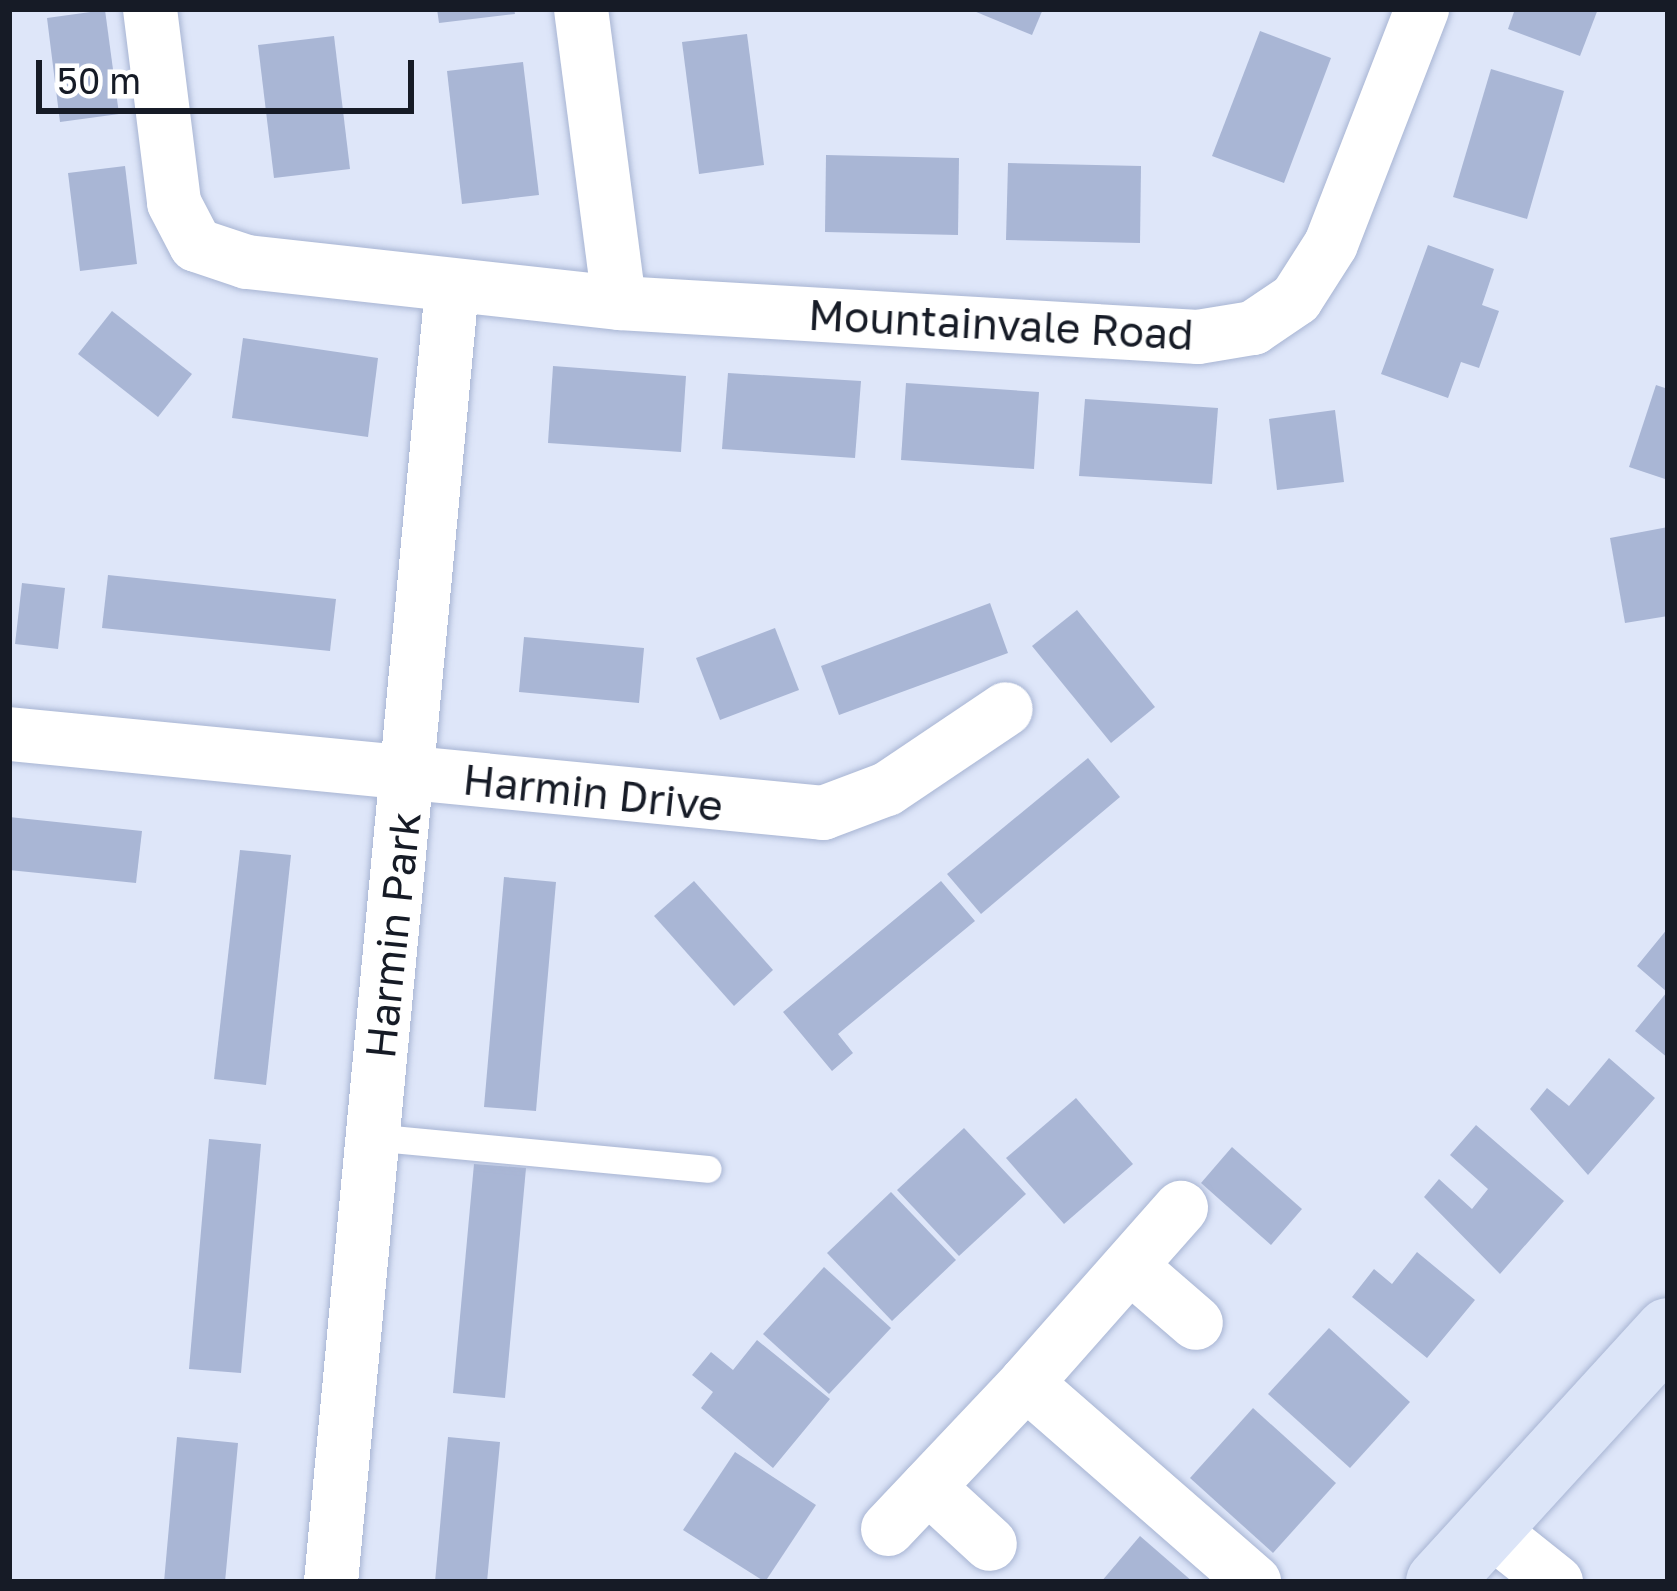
<!DOCTYPE html>
<style>
body{margin:0}
#map{position:relative;width:1677px;height:1591px;overflow:hidden;background:#dee6f9;font-family:"Golos Text",sans-serif}
div>[style]{position:absolute}
.building>*{inset:0;background:#a9b6d5}
.roads{filter:drop-shadow(0 0 3px #a8b5d3) drop-shadow(0 0 3px #a8b5d3)}
.service>*{height:27px;margin:-13.5px;padding:0 13.5px;transform-origin:13.5px;border-radius:13.5px;background:#fff}
.minor>*{height:54px;margin:-27px;padding:0 27px;transform-origin:27px;border-radius:27px;background:#fff}
.primary>*{height:66px;margin:-33px;padding:0 33px;transform-origin:33px;border-radius:33px;background:#dce5f8}
span{translate:-50% -50%;white-space:nowrap;text-align:center;line-height:1.15;-webkit-text-stroke:9px #fff;paint-order:stroke}
.street-label{font-size:42px;color:#161b26}
.frame{position:absolute;inset:0;border:12px solid #161b26;pointer-events:none}
.scale{position:absolute;left:36px;top:60px;width:378px;height:54px;box-sizing:border-box;border:6px solid #161b26;border-top:0;padding-left:15px;font-size:36px;line-height:42px;white-space:nowrap;color:#161b26;-webkit-text-stroke:9px #fff;paint-order:stroke}
</style>
<div id="map">
<div class="building">
<div style="clip-path:polygon(437px 9px,514px 9px,515px 14px,439px 23px)"></div>
<div style="clip-path:polygon(969px 9px,1043px 9px,1032px 35px)"></div>
<div style="clip-path:polygon(1515px 9px,1598px 9px,1580px 56px,1508px 29px)"></div>
<div style="clip-path:polygon(105px 10px,119px 114px,60px 122px,47px 18px)"></div>
<div style="clip-path:polygon(1260px 31px,1331px 58px,1284px 183px,1212px 156px)"></div>
<div style="clip-path:polygon(747px 34px,764px 165px,699px 174px,682px 42px)"></div>
<div style="clip-path:polygon(334px 36px,350px 169px,274px 178px,258px 45px)"></div>
<div style="clip-path:polygon(523px 62px,539px 195px,462px 204px,447px 71px)"></div>
<div style="clip-path:polygon(1491px 69px,1564px 91px,1527px 219px,1453px 197px)"></div>
<div style="clip-path:polygon(826px 155px,959px 158px,958px 235px,825px 232px)"></div>
<div style="clip-path:polygon(1008px 163px,1141px 166px,1140px 243px,1006px 240px)"></div>
<div style="clip-path:polygon(125px 166px,137px 264px,80px 271px,68px 173px)"></div>
<div style="clip-path:polygon(1428px 245px,1494px 269px,1482px 305px,1499px 311px,1479px 368px,1461px 362px,1448px 398px,1381px 374px)"></div>
<div style="clip-path:polygon(112px 311px,192px 374px,158px 417px,78px 354px)"></div>
<div style="clip-path:polygon(243px 338px,378px 358px,368px 437px,232px 418px)"></div>
<div style="clip-path:polygon(553px 366px,686px 376px,681px 452px,548px 443px)"></div>
<div style="clip-path:polygon(728px 373px,861px 381px,855px 458px,722px 449px)"></div>
<div style="clip-path:polygon(906px 383px,1039px 392px,1034px 469px,901px 460px)"></div>
<div style="clip-path:polygon(1656px 385px,1668px 389px,1668px 480px,1629px 467px)"></div>
<div style="clip-path:polygon(1085px 399px,1218px 408px,1212px 484px,1079px 476px)"></div>
<div style="clip-path:polygon(1335px 410px,1344px 482px,1277px 490px,1269px 419px)"></div>
<div style="clip-path:polygon(1668px 527px,1668px 616px,1625px 623px,1610px 538px)"></div>
<div style="clip-path:polygon(108px 575px,336px 599px,330px 651px,102px 628px)"></div>
<div style="clip-path:polygon(22px 583px,65px 588px,58px 649px,15px 644px)"></div>
<div style="clip-path:polygon(990px 603px,1008px 653px,839px 715px,821px 666px)"></div>
<div style="clip-path:polygon(1077px 610px,1155px 707px,1111px 743px,1032px 646px)"></div>
<div style="clip-path:polygon(775px 628px,799px 690px,720px 720px,696px 658px)"></div>
<div style="clip-path:polygon(524px 637px,644px 648px,639px 703px,519px 692px)"></div>
<div style="clip-path:polygon(1088px 758px,1120px 797px,981px 914px,947px 874px)"></div>
<div style="clip-path:polygon(9px 817px,142px 831px,136px 883px,9px 870px)"></div>
<div style="clip-path:polygon(240px 850px,291px 855px,266px 1085px,214px 1079px)"></div>
<div style="clip-path:polygon(504px 877px,556px 882px,536px 1111px,484px 1107px)"></div>
<div style="clip-path:polygon(694px 881px,773px 970px,734px 1006px,654px 916px)"></div>
<div style="clip-path:polygon(941px 881px,975px 921px,838px 1034px,853px 1053px,832px 1071px,783px 1012px)"></div>
<div style="clip-path:polygon(1668px 928px,1668px 1058px,1635px 1031px,1667px 992px,1637px 966px)"></div>
<div style="clip-path:polygon(1609px 1058px,1655px 1098px,1588px 1175px,1530px 1109px,1547px 1088px,1569px 1106px)"></div>
<div style="clip-path:polygon(1076px 1098px,1133px 1164px,1064px 1224px,1006px 1158px)"></div>
<div style="clip-path:polygon(1476px 1125px,1564px 1201px,1500px 1274px,1424px 1197px,1439px 1179px,1472px 1209px,1488px 1189px,1450px 1155px)"></div>
<div style="clip-path:polygon(964px 1128px,1026px 1194px,959px 1256px,897px 1190px)"></div>
<div style="clip-path:polygon(209px 1139px,261px 1144px,241px 1373px,189px 1369px)"></div>
<div style="clip-path:polygon(1232px 1147px,1302px 1209px,1271px 1245px,1201px 1183px)"></div>
<div style="clip-path:polygon(474px 1164px,526px 1168px,505px 1398px,453px 1393px)"></div>
<div style="clip-path:polygon(891px 1192px,956px 1260px,892px 1321px,827px 1253px)"></div>
<div style="clip-path:polygon(1417px 1252px,1475px 1300px,1427px 1358px,1352px 1297px,1374px 1269px,1392px 1284px)"></div>
<div style="clip-path:polygon(824px 1267px,891px 1328px,829px 1394px,763px 1334px)"></div>
<div style="clip-path:polygon(1329px 1328px,1410px 1402px,1350px 1468px,1268px 1394px)"></div>
<div style="clip-path:polygon(757px 1340px,830px 1399px,773px 1468px,701px 1408px,713px 1392px,692px 1375px,711px 1352px,733px 1370px)"></div>
<div style="clip-path:polygon(1253px 1408px,1336px 1483px,1273px 1553px,1190px 1478px)"></div>
<div style="clip-path:polygon(177px 1437px,238px 1443px,225px 1582px,164px 1582px)"></div>
<div style="clip-path:polygon(448px 1437px,500px 1442px,487px 1582px,435px 1582px)"></div>
<div style="clip-path:polygon(735px 1452px,816px 1505px,765px 1582px,683px 1530px)"></div>
<div style="clip-path:polygon(1140px 1536px,1193px 1582px,1101px 1582px)"></div>
</div>
<div class="roads">
<div class="service">
<div style="left:371px;top:1137px;width:338px;rotate:5.4deg"></div>
</div>
<div class="minor">
<div style="left:150px;top:9px;width:195px;rotate:82.9deg"></div>
<div style="left:174px;top:203px;width:47px;rotate:62.4deg"></div>
<div style="left:196px;top:245px;width:54px;rotate:18.4deg"></div>
<div style="left:247px;top:262px;width:374px;rotate:6.3deg"></div>
<div style="left:619px;top:303px;width:580px;rotate:3.36deg"></div>
<div style="left:1198px;top:337px;width:56px;rotate:-9.3deg"></div>
<div style="left:1253px;top:328px;width:52px;rotate:-34deg"></div>
<div style="left:1296px;top:299px;width:65px;rotate:-57.5deg"></div>
<div style="left:1331px;top:244px;width:252px;rotate:-68.8deg"></div>
<div style="left:581px;top:9px;width:296px;rotate:82.6deg"></div>
<div style="left:9px;top:734px;width:818px;rotate:5.54deg"></div>
<div style="left:823px;top:813px;width:68px;rotate:-20.6deg"></div>
<div style="left:887px;top:789px;width:143px;rotate:-33.9deg"></div>
<div style="left:1130px;top:1266px;width:87px;rotate:40.8deg"></div>
<div style="left:1026px;top:1383px;width:234px;rotate:-48.5deg"></div>
<div style="left:928px;top:1487px;width:84px;rotate:42.6deg"></div>
<div style="left:1488px;top:1528px;width:87px;rotate:38.5deg"></div>
<div style="left:888px;top:1529px;width:201px;rotate:-46.6deg"></div>
<div style="left:1026px;top:1383px;width:303px;rotate:41.1deg"></div>
<div style="left:331px;top:1582px;width:1300px;rotate:-84.66deg"></div>
</div>
<div class="primary">
<div style="left:1439px;top:1582px;width:340px;rotate:-47.6deg"></div>
</div>
</div>
<div class="street-label">
<span style="left:1001px;top:324px;rotate:3deg">Mountainvale Road</span>
<span style="left:593px;top:792px;rotate:6deg">Harmin Drive</span>
<span style="left:392px;top:935px;rotate:-84deg">Harmin Park</span>
</div>
<div class="frame"></div>
<div class="scale">50 m</div>
</div>
